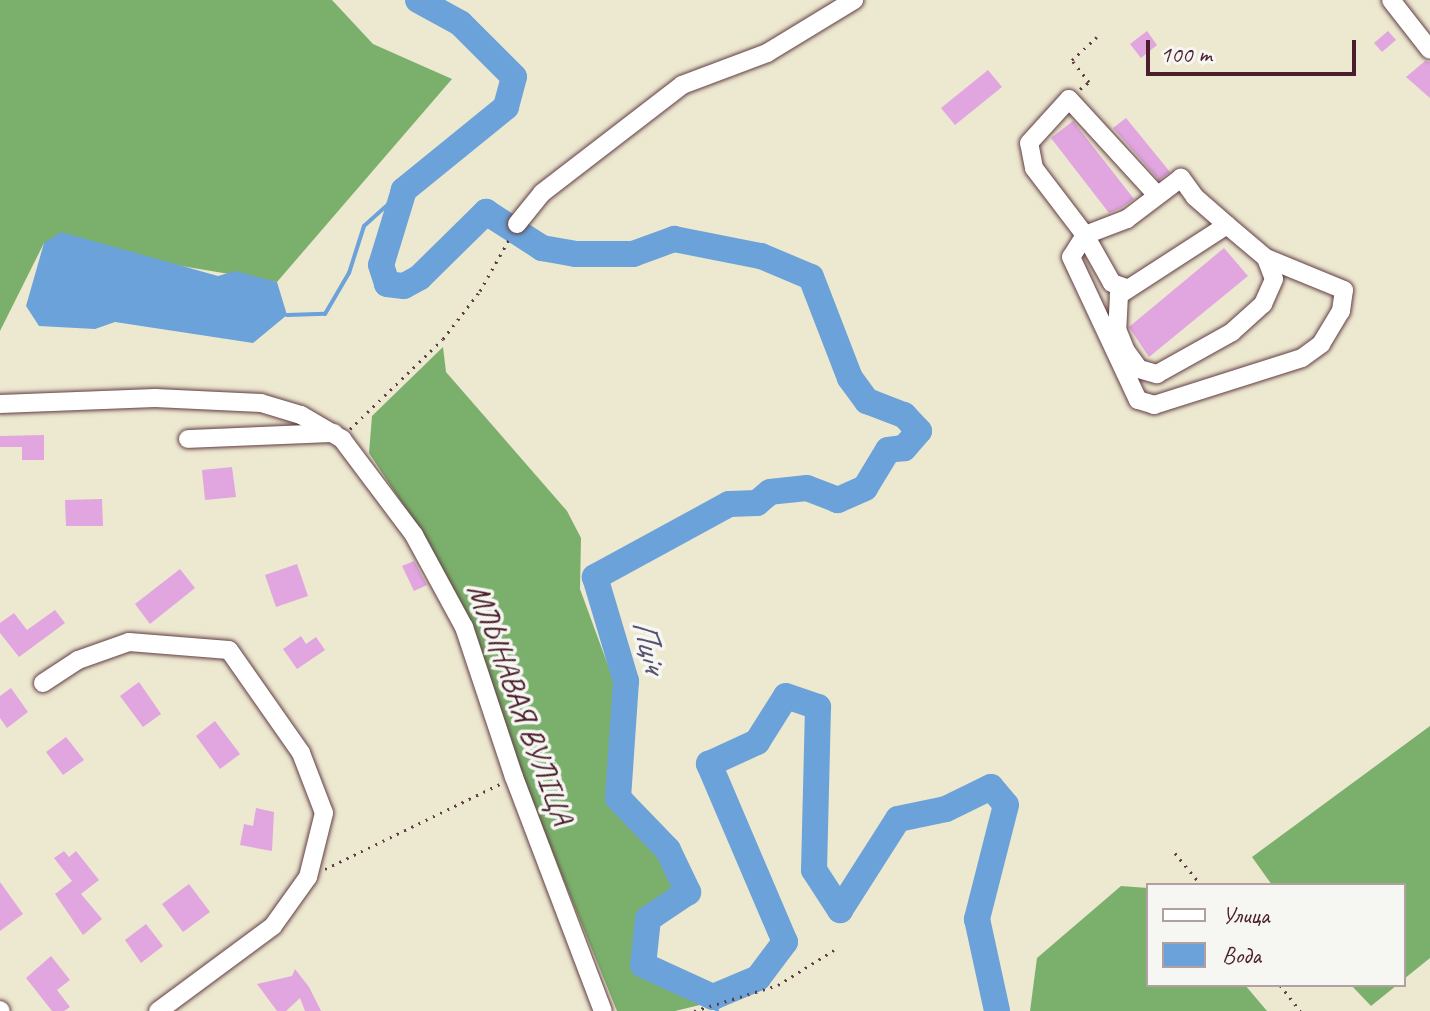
<!DOCTYPE html>
<meta charset="utf-8">
<style>
body{margin:0}
#map{position:relative;width:1430px;height:1011px;overflow:hidden;background:#ede8d0;font-family:Caveat,sans-serif}
div>[style]{position:absolute}
.forest>*{inset:0;background:#7bb06c}
.water>*{inset:0;background:#6ba2d9}
.stream>*{height:4px;margin:-2px;padding:0 2px;transform-origin:2px;border-radius:2px;background:#6ba2d9}
.river>*{height:26px;margin:-13px;padding:0 13px;transform-origin:13px;border-radius:13px;background:#6ba2d9}
.building>*{inset:0;background:#e1a5e0}
.path>*{height:3px;margin-top:-1.5px;transform-origin:0;background:repeating-linear-gradient(90deg,#623d44 0 2px,transparent 0 8px)}
.roads{filter:drop-shadow(0 0 2px #623d44) drop-shadow(0 0 2px #623d44)}
.minor>*{height:18px;margin:-9px;padding:0 9px;transform-origin:9px;border-radius:9px;background:#fff}
span{translate:-50% -50%;white-space:nowrap;text-align:center;line-height:1.15;-webkit-text-stroke:7px #f6f6f2;paint-order:stroke}
.street-label{font-size:32px;color:#4a1f2b}
.water-label{font-size:34px;color:#575371;font-style:italic}
.legend{position:absolute;left:1146px;top:883px;width:260px;height:104px;box-sizing:border-box;background:#f6f6f2;border:2px solid #b1a0a2;margin:0;padding:10px 14px;list-style:none;font-size:24px;color:#4a1f2b}
.legend li{display:flex;align-items:center;gap:16px;height:40px}
.legend b{width:40px;border:2px solid #b1a0a2}
.scale{position:absolute;left:1146px;top:40px;width:210px;height:36px;box-sizing:border-box;border:4px solid #4a1f2b;border-top:0;padding-left:10px;font-size:24px;line-height:28px;white-space:nowrap;color:#4a1f2b;-webkit-text-stroke:6px #f6f6f2;paint-order:stroke}
</style>
<div id="map">
<div class="forest">
<div style="clip-path:polygon(0 0,332px 0,373px 44px,452px 79px,277px 282px,44px 243px,0 331px)"></div>
<div style="clip-path:polygon(443px 347px,446px 372px,567px 511px,581px 538px,580px 589px,613px 679px,615px 800px,664px 851px,682px 891px,645px 913px,640px 967px,707px 998px,708px 1003px,675px 1011px,617px 1011px,424px 536px,369px 453px,372px 416px)"></div>
<div style="clip-path:polygon(1430px 726px,1430px 958px,1404px 979px,1404px 885px,1272px 885px,1252px 857px)"></div>
<div style="clip-path:polygon(1121px 886px,1148px 888px,1148px 985px,1245px 985px,1267px 1011px,1030px 1011px,1037px 958px)"></div>
<div style="clip-path:polygon(1351px 985px,1397px 985px,1371px 1006px)"></div>
</div>
<div class="water">
<div style="clip-path:polygon(61px 232px,218px 276px,235px 271px,277px 282px,287px 315px,253px 343px,115px 322px,95px 329px,39px 326px,26px 306px,44px 243px)"></div>
</div>
<div class="stream">
<div style="left:287px;top:315px;width:38px;rotate:-2deg"></div>
<div style="left:325px;top:314px;width:48px;rotate:-59.7deg"></div>
<div style="left:349px;top:273px;width:49px;rotate:-72.3deg"></div>
<div style="left:364px;top:226px;width:54px;rotate:-42deg"></div>
<div style="left:713px;top:997px;width:15px;rotate:74deg"></div>
</div>
<div class="river">
<div style="left:418px;top:0;width:48px;rotate:28.7deg"></div>
<div style="left:460px;top:23px;width:76px;rotate:45deg"></div>
<div style="left:514px;top:77px;width:31px;rotate:105deg"></div>
<div style="left:506px;top:107px;width:132px;rotate:140.9deg"></div>
<div style="left:404px;top:190px;width:78px;rotate:107deg"></div>
<div style="left:381px;top:265px;width:20px;rotate:72deg"></div>
<div style="left:387px;top:284px;width:17px;rotate:7deg"></div>
<div style="left:404px;top:286px;width:18px;rotate:-29deg"></div>
<div style="left:420px;top:277px;width:93px;rotate:-44.6deg"></div>
<div style="left:486px;top:212px;width:67px;rotate:32.7deg"></div>
<div style="left:542px;top:248px;width:35px;rotate:10deg"></div>
<div style="left:576px;top:254px;width:57px"></div>
<div style="left:633px;top:254px;width:44px;rotate:-20.1deg"></div>
<div style="left:674px;top:239px;width:89px;rotate:11.1deg"></div>
<div style="left:761px;top:256px;width:54px;rotate:22.8deg"></div>
<div style="left:811px;top:277px;width:108px;rotate:68.9deg"></div>
<div style="left:850px;top:378px;width:29px;rotate:54deg"></div>
<div style="left:867px;top:401px;width:40px;rotate:21deg"></div>
<div style="left:904px;top:415px;width:22px;rotate:47deg"></div>
<div style="left:919px;top:431px;width:23px;rotate:131deg"></div>
<div style="left:904px;top:448px;width:16px;rotate:173deg"></div>
<div style="left:888px;top:450px;width:44px;rotate:121.2deg"></div>
<div style="left:865px;top:488px;width:30px;rotate:156deg"></div>
<div style="left:838px;top:500px;width:33px;rotate:-159deg"></div>
<div style="left:807px;top:488px;width:37px;rotate:174deg"></div>
<div style="left:770px;top:492px;width:17px;rotate:140deg"></div>
<div style="left:757px;top:503px;width:28px;rotate:178deg"></div>
<div style="left:729px;top:504px;width:153px;rotate:151.4deg"></div>
<div style="left:595px;top:577px;width:109px;rotate:73.4deg"></div>
<div style="left:626px;top:681px;width:117px;rotate:93.9deg"></div>
<div style="left:618px;top:798px;width:72px;rotate:46.1deg"></div>
<div style="left:668px;top:850px;width:47px;rotate:64.5deg"></div>
<div style="left:688px;top:892px;width:48px;rotate:146deg"></div>
<div style="left:648px;top:919px;width:46px;rotate:96.2deg"></div>
<div style="left:643px;top:965px;width:77px;rotate:24.6deg"></div>
<div style="left:713px;top:997px;width:49px;rotate:-22.9deg"></div>
<div style="left:758px;top:978px;width:45px;rotate:-53.1deg"></div>
<div style="left:785px;top:942px;width:194px;rotate:-113.1deg"></div>
<div style="left:709px;top:764px;width:53px;rotate:-24.6deg"></div>
<div style="left:757px;top:742px;width:54px;rotate:-57.8deg"></div>
<div style="left:786px;top:696px;width:34px;rotate:19deg"></div>
<div style="left:818px;top:707px;width:163px;rotate:91.4deg"></div>
<div style="left:814px;top:870px;width:48px;rotate:57deg"></div>
<div style="left:840px;top:910px;width:108px;rotate:-57.5deg"></div>
<div style="left:898px;top:819px;width:49px;rotate:-11.8deg"></div>
<div style="left:946px;top:809px;width:50px;rotate:-26.1deg"></div>
<div style="left:991px;top:787px;width:23px;rotate:50deg"></div>
<div style="left:1006px;top:805px;width:118px;rotate:104.3deg"></div>
<div style="left:977px;top:919px;width:94px;rotate:77.7deg"></div>
</div>
<div class="building">
<div style="clip-path:polygon(1147px 31px,1157px 45px,1141px 58px,1130px 44px)"></div>
<div style="clip-path:polygon(1388px 31px,1396px 40px,1382px 52px,1374px 43px)"></div>
<div style="clip-path:polygon(1425px 61px,1430px 62px,1430px 98px,1406px 77px)"></div>
<div style="clip-path:polygon(988px 70px,1002px 87px,955px 125px,941px 108px)"></div>
<div style="clip-path:polygon(1126px 118px,1170px 172px,1159px 180px,1113px 128px)"></div>
<div style="clip-path:polygon(1073px 121px,1134px 199px,1121px 208px,1109px 213px,1051px 138px)"></div>
<div style="clip-path:polygon(1224px 248px,1248px 276px,1149px 357px,1129px 327px)"></div>
<div style="clip-path:polygon(44px 435px,44px 460px,22px 460px,22px 447px,0 447px,0 436px)"></div>
<div style="clip-path:polygon(232px 467px,236px 497px,205px 500px,202px 470px)"></div>
<div style="clip-path:polygon(102px 499px,103px 526px,66px 526px,65px 500px)"></div>
<div style="clip-path:polygon(414px 561px,427px 585px,414px 591px,402px 566px)"></div>
<div style="clip-path:polygon(297px 564px,308px 596px,276px 607px,265px 575px)"></div>
<div style="clip-path:polygon(180px 569px,195px 588px,150px 624px,135px 604px)"></div>
<div style="clip-path:polygon(55px 610px,65px 623px,19px 657px,0 633px,0 623px,14px 613px,27px 630px)"></div>
<div style="clip-path:polygon(301px 636px,306px 644px,316px 637px,325px 650px,297px 669px,283px 649px)"></div>
<div style="clip-path:polygon(139px 682px,161px 714px,143px 727px,120px 696px)"></div>
<div style="clip-path:polygon(11px 688px,28px 712px,7px 728px,0 718px,0 696px)"></div>
<div style="clip-path:polygon(215px 721px,240px 754px,220px 769px,196px 736px)"></div>
<div style="clip-path:polygon(66px 737px,84px 760px,63px 775px,46px 752px)"></div>
<div style="clip-path:polygon(256px 808px,274px 812px,272px 851px,240px 845px,244px 824px,253px 826px)"></div>
<div style="clip-path:polygon(64px 851px,69px 857px,76px 851px,99px 880px,81px 894px,102px 919px,83px 935px,55px 894px,72px 881px,54px 858px)"></div>
<div style="clip-path:polygon(0 882px,23px 914px,0 931px)"></div>
<div style="clip-path:polygon(189px 884px,210px 912px,183px 932px,162px 904px)"></div>
<div style="clip-path:polygon(146px 924px,163px 946px,141px 963px,125px 940px)"></div>
<div style="clip-path:polygon(51px 956px,70px 980px,57px 990px,70px 1007px,64px 1011px,52px 1011px,26px 978px)"></div>
<div style="clip-path:polygon(295px 969px,309px 987px,321px 1011px,305px 1011px,300px 998px,286px 1011px,277px 1011px,257px 984px,292px 976px)"></div>
</div>
<div class="path">
<div style="left:1080px;top:89px;width:11px;rotate:-38deg"></div>
<div style="left:1089px;top:82px;width:28px;rotate:-128deg"></div>
<div style="left:1072px;top:60px;width:34px;rotate:-43deg"></div>
<div style="left:350px;top:429px;width:129px;rotate:-44.1deg"></div>
<div style="left:443px;top:339px;width:61px;rotate:-52.4deg"></div>
<div style="left:480px;top:291px;width:63px;rotate:-60.6deg"></div>
<div style="left:1175px;top:853px;width:41px;rotate:50.9deg"></div>
<div style="left:325px;top:869px;width:197px;rotate:-25.9deg"></div>
<div style="left:1280px;top:985px;width:33px;rotate:52deg"></div>
<div style="left:694px;top:1011px;width:88px;rotate:-17.2deg"></div>
<div style="left:778px;top:985px;width:66px;rotate:-32deg"></div>
</div>
<div class="roads">
<div class="minor">
<div style="left:1391px;top:0;width:63px;rotate:52deg"></div>
<div style="left:517px;top:224px;width:40px;rotate:-51deg"></div>
<div style="left:542px;top:193px;width:177px;rotate:-37.6deg"></div>
<div style="left:682px;top:85px;width:91px;rotate:-20.6deg"></div>
<div style="left:767px;top:53px;width:102px;rotate:-31.3deg"></div>
<div style="left:1227px;top:225px;width:129px;rotate:147.1deg"></div>
<div style="left:1119px;top:295px;width:34px;rotate:93deg"></div>
<div style="left:1117px;top:329px;width:24px;rotate:68deg"></div>
<div style="left:1126px;top:351px;width:22px;rotate:54deg"></div>
<div style="left:1139px;top:369px;width:19px;rotate:16deg"></div>
<div style="left:1157px;top:374px;width:86px;rotate:-29.2deg"></div>
<div style="left:1232px;top:332px;width:42px;rotate:-42.1deg"></div>
<div style="left:1263px;top:304px;width:27px;rotate:-66deg"></div>
<div style="left:1274px;top:279px;width:22px;rotate:-111deg"></div>
<div style="left:1266px;top:258px;width:51px;rotate:-139.8deg"></div>
<div style="left:1227px;top:225px;width:43px;rotate:-138.8deg"></div>
<div style="left:1195px;top:197px;width:24px;rotate:-126deg"></div>
<div style="left:1181px;top:178px;width:68px;rotate:142.8deg"></div>
<div style="left:1127px;top:219px;width:45px;rotate:159.1deg"></div>
<div style="left:1085px;top:235px;width:26px;rotate:122deg"></div>
<div style="left:1071px;top:257px;width:158px;rotate:64.9deg"></div>
<div style="left:1138px;top:400px;width:17px;rotate:17deg"></div>
<div style="left:1154px;top:405px;width:155px;rotate:-17.6deg"></div>
<div style="left:1302px;top:358px;width:24px;rotate:-36deg"></div>
<div style="left:1321px;top:344px;width:39px;rotate:-59deg"></div>
<div style="left:1341px;top:311px;width:21px;rotate:-82deg"></div>
<div style="left:1344px;top:290px;width:84px;rotate:-157.7deg"></div>
<div style="left:1126px;top:288px;width:15px;rotate:-160deg"></div>
<div style="left:1112px;top:283px;width:55px;rotate:-119.4deg"></div>
<div style="left:1085px;top:235px;width:84px;rotate:-127.3deg"></div>
<div style="left:1034px;top:168px;width:25px;rotate:-101deg"></div>
<div style="left:1029px;top:143px;width:59px;rotate:-47.7deg"></div>
<div style="left:1069px;top:99px;width:130px;rotate:47.5deg"></div>
<div style="left:0;top:404px;width:155px;rotate:-2.2deg"></div>
<div style="left:155px;top:398px;width:106px;rotate:2.7deg"></div>
<div style="left:261px;top:403px;width:42px;rotate:16.7deg"></div>
<div style="left:301px;top:415px;width:48px;rotate:30.3deg"></div>
<div style="left:342px;top:439px;width:120px;rotate:53.1deg"></div>
<div style="left:414px;top:535px;width:105px;rotate:61.5deg"></div>
<div style="left:464px;top:627px;width:158px;rotate:71.6deg"></div>
<div style="left:514px;top:777px;width:250px;rotate:69.2deg"></div>
<div style="left:188px;top:439px;width:146px;rotate:-2.4deg"></div>
<div style="left:43px;top:683px;width:42px;rotate:-33.3deg"></div>
<div style="left:78px;top:660px;width:54px;rotate:-19.4deg"></div>
<div style="left:129px;top:642px;width:100px;rotate:4.6deg"></div>
<div style="left:229px;top:650px;width:126px;rotate:55deg"></div>
<div style="left:301px;top:753px;width:64px;rotate:69deg"></div>
<div style="left:324px;top:813px;width:66px;rotate:104deg"></div>
<div style="left:308px;top:877px;width:60px;rotate:125.5deg"></div>
<div style="left:273px;top:926px;width:143px;rotate:143.5deg"></div>
<div style="left:0;top:1010px;width:1px;rotate:45deg"></div>
</div>
</div>
<div class="street-label">
<span style="left:520px;top:704px;rotate:70deg">МЛЫНАВАЯ ВУЛІЦА</span>
</div>
<div class="water-label">
<span style="left:650px;top:645px;rotate:76deg">Пціч</span>
</div>
<ul class="legend">
<li><b style="height:10px;background:#fff"></b>Улица</li>
<li><b style="height:22px;background:#6ba2d9"></b>Вода</li>
</ul>
<div class="scale">100 m</div>
</div>
